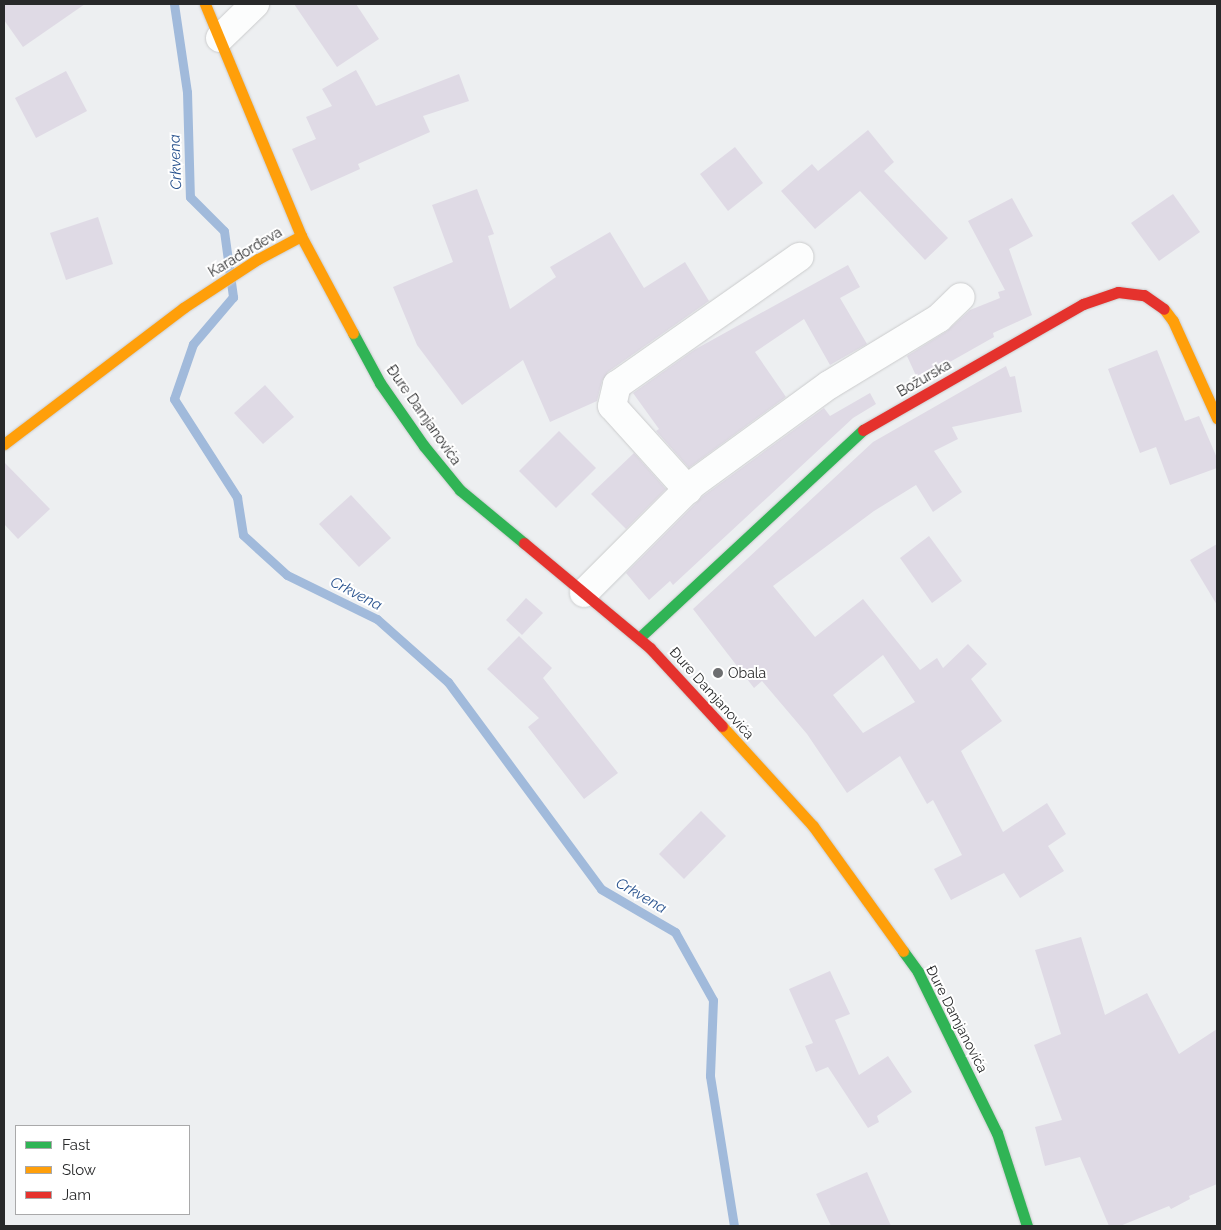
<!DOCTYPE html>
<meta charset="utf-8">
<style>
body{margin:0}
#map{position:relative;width:1221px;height:1230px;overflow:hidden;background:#edeff1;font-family:Raleway,sans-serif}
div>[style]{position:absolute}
.stream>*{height:9px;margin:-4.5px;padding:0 4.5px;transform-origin:4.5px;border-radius:4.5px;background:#a1badb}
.building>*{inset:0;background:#dfdae5}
.roads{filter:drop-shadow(0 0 1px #cbcccd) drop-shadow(0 0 1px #cbcccd)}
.street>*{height:28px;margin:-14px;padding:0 14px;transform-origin:14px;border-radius:14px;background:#fcfdfd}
.fast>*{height:11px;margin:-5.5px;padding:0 5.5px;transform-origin:5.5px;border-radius:5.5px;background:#30b455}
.slow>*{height:11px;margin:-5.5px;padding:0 5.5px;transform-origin:5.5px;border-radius:5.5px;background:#ff9f0a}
.jam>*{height:11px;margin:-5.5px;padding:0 5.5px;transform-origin:5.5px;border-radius:5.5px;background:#e5322d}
.dots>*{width:14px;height:14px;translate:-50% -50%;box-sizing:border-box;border:2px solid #fff;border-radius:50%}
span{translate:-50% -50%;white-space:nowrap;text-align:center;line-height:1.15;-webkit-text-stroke:4px #fff;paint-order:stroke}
.street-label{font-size:14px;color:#28292a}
.poi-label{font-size:14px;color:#28292a}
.left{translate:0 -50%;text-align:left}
.water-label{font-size:15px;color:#28528e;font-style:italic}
.frame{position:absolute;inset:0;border:5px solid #28292a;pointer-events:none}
.legend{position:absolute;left:15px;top:1125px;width:175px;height:90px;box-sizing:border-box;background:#fff;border:1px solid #a9a9aa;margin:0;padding:6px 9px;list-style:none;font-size:15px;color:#28292a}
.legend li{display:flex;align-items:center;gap:10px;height:25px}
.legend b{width:25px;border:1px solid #a9a9aa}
</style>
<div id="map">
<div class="stream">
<div style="left:174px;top:4px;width:89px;rotate:81.6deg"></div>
<div style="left:187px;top:92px;width:105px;rotate:88.4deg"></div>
<div style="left:190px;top:197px;width:48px;rotate:45deg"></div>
<div style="left:224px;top:231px;width:67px;rotate:82.2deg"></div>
<div style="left:233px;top:297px;width:62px;rotate:130.4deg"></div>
<div style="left:193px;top:344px;width:58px;rotate:109.1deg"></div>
<div style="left:174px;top:399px;width:117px;rotate:57.3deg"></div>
<div style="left:237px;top:497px;width:38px;rotate:81deg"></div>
<div style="left:243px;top:535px;width:59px;rotate:42.3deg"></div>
<div style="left:287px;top:575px;width:100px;rotate:26.1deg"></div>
<div style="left:377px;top:619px;width:95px;rotate:41.6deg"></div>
<div style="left:448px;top:682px;width:257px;rotate:53.5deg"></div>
<div style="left:601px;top:889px;width:86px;rotate:30.2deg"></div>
<div style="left:675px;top:932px;width:78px;rotate:60.8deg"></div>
<div style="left:713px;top:1000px;width:76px;rotate:92.3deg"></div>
<div style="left:710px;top:1076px;width:152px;rotate:80.9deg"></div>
</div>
<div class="building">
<div style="clip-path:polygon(4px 4px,85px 4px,23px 47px,4px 20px)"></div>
<div style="clip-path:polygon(294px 4px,356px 4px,379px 39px,337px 67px)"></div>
<div style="clip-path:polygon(356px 70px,376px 106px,459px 74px,469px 101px,423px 116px,430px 132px,358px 164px,360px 169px,311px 191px,292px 149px,316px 139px,306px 117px,332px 106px,322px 89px)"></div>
<div style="clip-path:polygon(66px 71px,87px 111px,36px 138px,15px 98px)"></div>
<div style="clip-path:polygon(868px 130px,894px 162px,884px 171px,948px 238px,925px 260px,860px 191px,815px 229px,781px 191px,812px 164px,818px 171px)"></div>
<div style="clip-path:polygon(735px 147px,763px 183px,728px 211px,700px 174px)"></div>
<div style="clip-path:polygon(477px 189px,494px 234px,488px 236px,510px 309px,556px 277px,550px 267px,610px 232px,644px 288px,685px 262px,709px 301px,608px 372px,602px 381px,597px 401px,550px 422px,523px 360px,462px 405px,417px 345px,393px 287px,453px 262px,432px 205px)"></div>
<div style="clip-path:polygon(1173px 194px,1200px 232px,1159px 261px,1131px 223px)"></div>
<div style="clip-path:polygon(1012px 198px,1033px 236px,1009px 249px,1032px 315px,993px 333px,994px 337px,918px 380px,907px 356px,947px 331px,970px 310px,1000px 298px,998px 292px,1005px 290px,968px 221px)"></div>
<div style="clip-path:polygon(98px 217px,113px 264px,66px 280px,50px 233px)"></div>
<div style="clip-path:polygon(848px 265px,860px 287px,840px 298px,867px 344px,830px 365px,804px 319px,755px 352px,786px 397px,689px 468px,656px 431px,659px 429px,633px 393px,694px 350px)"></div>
<div style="clip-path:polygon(1157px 350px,1185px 421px,1199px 416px,1217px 458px,1217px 468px,1170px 485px,1156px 447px,1140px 453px,1108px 369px)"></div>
<div style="clip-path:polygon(evenodd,1006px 366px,1010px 377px,1015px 376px,1022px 412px,952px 427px,958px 439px,934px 451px,962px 492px,933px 512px,916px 485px,874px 511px,773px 586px,815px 637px,863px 599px,920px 670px,937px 658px,943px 668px,968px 644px,987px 664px,971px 679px,1002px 721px,961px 751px,1003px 832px,1047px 803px,1066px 834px,1048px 846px,1064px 871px,1020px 898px,1004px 873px,951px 900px,934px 869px,962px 855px,933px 800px,927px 804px,900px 756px,847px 793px,807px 734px,762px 681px,754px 688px,693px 609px,873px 442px,1006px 366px,883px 655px,915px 702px,863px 733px,833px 695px,883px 655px)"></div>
<div style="clip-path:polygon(265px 385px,294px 417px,263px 444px,234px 413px)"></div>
<div style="clip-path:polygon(870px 393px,876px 404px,853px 418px,673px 585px,670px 581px,649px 600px,626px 573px,703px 496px,824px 408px,830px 416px)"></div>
<div style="clip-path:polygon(559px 431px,596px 468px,556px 508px,519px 471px)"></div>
<div style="clip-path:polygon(634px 453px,666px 489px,626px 529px,591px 494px)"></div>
<div style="clip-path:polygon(4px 462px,50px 509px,18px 539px,4px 524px)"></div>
<div style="clip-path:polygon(351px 495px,391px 538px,359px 567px,319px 524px)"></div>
<div style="clip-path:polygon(929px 536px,962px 581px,932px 603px,900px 558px)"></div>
<div style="clip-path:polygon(1217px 544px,1217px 605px,1190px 560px)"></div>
<div style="clip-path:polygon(526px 598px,543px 613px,522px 635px,506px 620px)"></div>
<div style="clip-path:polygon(519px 636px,552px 668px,543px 678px,618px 773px,584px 799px,528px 727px,539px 718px,487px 669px)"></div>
<div style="clip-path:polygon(701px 811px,726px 836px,684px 879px,659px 854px)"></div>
<div style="clip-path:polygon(1081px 937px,1105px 1015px,1147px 993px,1179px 1054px,1217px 1029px,1217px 1184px,1189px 1196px,1190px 1199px,1171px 1209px,1169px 1206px,1120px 1226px,1109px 1226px,1080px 1157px,1045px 1166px,1035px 1127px,1062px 1120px,1034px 1045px,1061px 1034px,1035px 950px)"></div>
<div style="clip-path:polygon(830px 971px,850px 1014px,835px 1020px,859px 1075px,888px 1056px,912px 1092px,877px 1116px,879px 1122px,868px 1128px,828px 1067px,816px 1072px,805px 1046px,813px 1043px,789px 989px)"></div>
<div style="clip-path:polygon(867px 1172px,891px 1226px,831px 1226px,816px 1194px)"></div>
</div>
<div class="roads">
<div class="street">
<div style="left:220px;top:38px;width:49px;rotate:-44.2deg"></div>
<div style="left:688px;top:490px;width:113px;rotate:-132.1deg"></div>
<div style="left:612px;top:406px;width:22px;rotate:-77deg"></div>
<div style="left:617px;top:385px;width:223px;rotate:-35.1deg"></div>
<div style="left:584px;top:593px;width:154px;rotate:-45deg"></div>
<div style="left:693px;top:484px;width:168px;rotate:-36.1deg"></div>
<div style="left:829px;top:385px;width:129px;rotate:-31.3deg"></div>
<div style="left:939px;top:318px;width:30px;rotate:-44deg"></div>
</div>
<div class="fast">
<div style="left:353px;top:333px;width:57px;rotate:61.6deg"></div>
<div style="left:380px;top:383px;width:77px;rotate:55.1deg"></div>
<div style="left:424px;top:446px;width:57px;rotate:50.7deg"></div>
<div style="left:460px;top:490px;width:83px;rotate:39.6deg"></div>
<div style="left:639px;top:638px;width:306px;rotate:-42.9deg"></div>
<div style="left:903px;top:951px;width:26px;rotate:54deg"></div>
<div style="left:918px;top:972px;width:179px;rotate:63.9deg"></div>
<div style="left:997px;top:1133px;width:98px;rotate:72.1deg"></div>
</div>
<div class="slow">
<div style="left:205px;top:4px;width:251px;rotate:67.5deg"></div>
<div style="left:301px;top:236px;width:110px;rotate:61.8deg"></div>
<div style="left:1164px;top:309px;width:15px;rotate:53deg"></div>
<div style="left:1173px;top:321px;width:107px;rotate:65.6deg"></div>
<div style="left:4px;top:444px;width:225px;rotate:-37.2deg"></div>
<div style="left:183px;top:308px;width:90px;rotate:-33.2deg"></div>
<div style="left:258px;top:259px;width:49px;rotate:-28.1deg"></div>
<div style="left:722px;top:726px;width:135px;rotate:47.7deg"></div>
<div style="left:813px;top:826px;width:154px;rotate:54.2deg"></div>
</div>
<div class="jam">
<div style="left:863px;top:430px;width:254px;rotate:-29.8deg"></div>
<div style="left:1083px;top:304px;width:37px;rotate:-19deg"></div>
<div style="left:1118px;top:292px;width:26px;rotate:7deg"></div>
<div style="left:1144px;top:295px;width:24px;rotate:35deg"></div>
<div style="left:524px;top:543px;width:164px;rotate:39.8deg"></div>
<div style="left:650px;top:648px;width:106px;rotate:47.3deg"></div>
</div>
</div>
<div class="dots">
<div style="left:718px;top:673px;background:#6d6e70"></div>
</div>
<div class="street-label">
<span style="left:245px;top:252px;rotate:-31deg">Karađorđeva</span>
<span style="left:924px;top:378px;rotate:-30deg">Božurska</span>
<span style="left:424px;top:415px;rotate:55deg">Đure Damjanovića</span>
<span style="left:712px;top:693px;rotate:48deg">Đure Damjanovića</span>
<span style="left:957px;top:1019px;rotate:63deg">Đure Damjanovića</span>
</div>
<div class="poi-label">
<span class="left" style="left:728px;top:673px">Obala</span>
</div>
<div class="water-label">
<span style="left:176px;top:162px;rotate:-92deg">Crkvena</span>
<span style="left:356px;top:594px;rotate:27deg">Crkvena</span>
<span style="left:641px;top:896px;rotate:30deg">Crkvena</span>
</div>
<div class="frame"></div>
<ul class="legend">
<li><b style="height:6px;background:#30b455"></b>Fast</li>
<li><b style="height:6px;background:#ff9f0a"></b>Slow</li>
<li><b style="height:6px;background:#e5322d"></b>Jam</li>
</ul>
</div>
